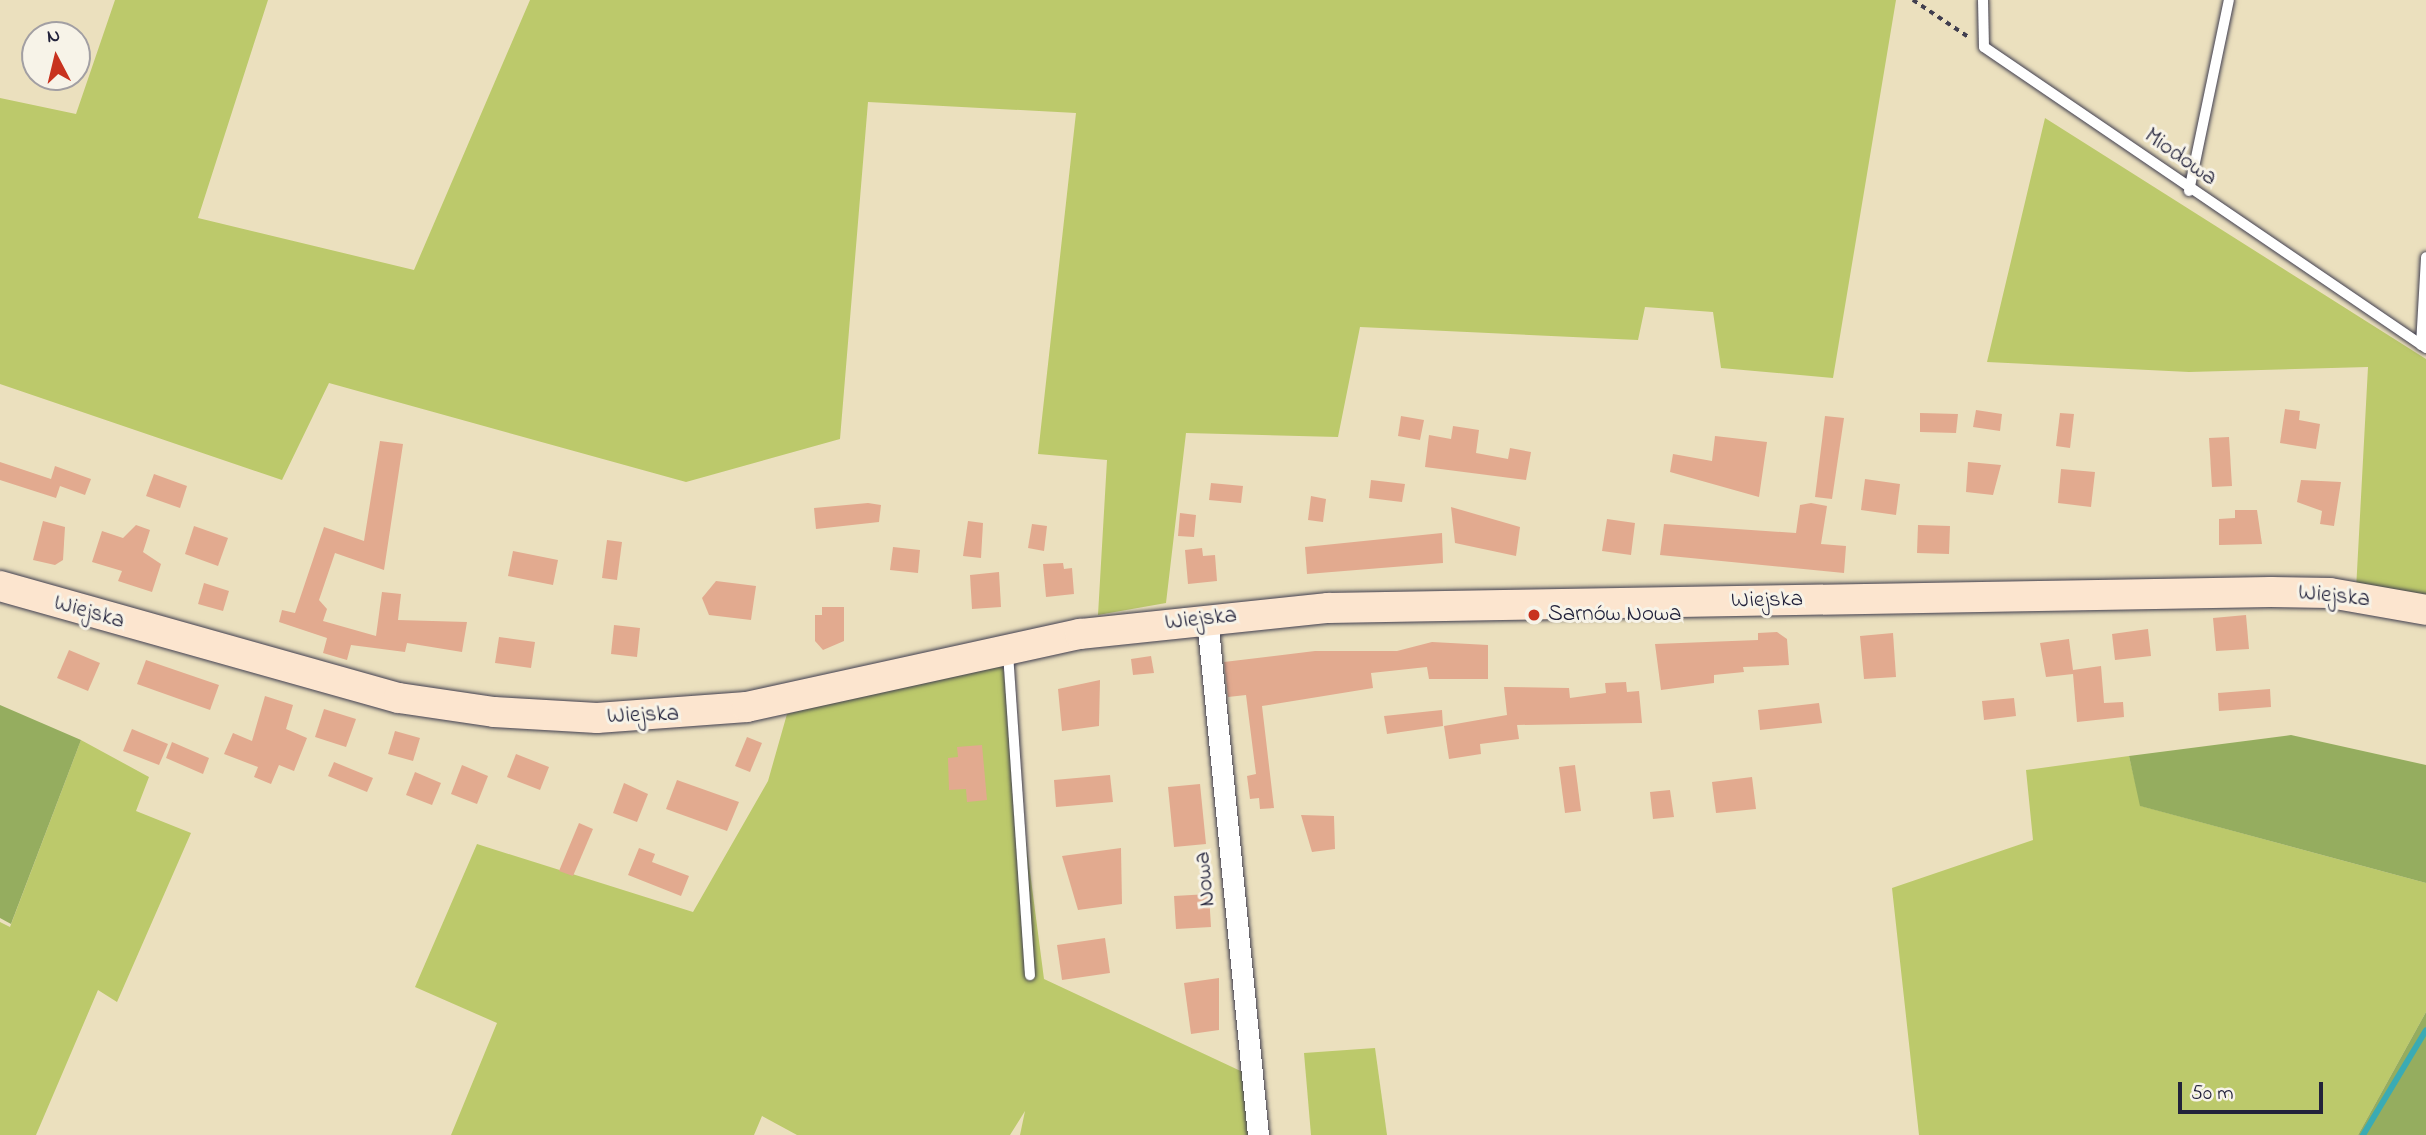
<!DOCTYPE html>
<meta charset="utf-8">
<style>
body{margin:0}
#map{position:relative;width:2426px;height:1135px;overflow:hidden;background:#ebe0be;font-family:"Indie Flower",sans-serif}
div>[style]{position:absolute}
.green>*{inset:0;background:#bcc96b}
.forest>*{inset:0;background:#95ad5f}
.stream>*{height:6px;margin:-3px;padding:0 3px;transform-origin:3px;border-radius:3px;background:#3aabb4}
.building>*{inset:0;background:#e2aa8f}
.path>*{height:3.5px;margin-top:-1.75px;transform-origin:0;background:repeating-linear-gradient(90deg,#403e4f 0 5px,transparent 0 10px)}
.roads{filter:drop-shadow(0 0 2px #403e4f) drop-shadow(0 0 2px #403e4f)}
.lane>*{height:10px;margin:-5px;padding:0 5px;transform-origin:5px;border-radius:5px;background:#fff}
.street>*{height:21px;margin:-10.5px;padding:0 10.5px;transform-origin:10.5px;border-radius:10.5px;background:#fff}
.secondary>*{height:30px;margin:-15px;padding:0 15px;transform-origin:15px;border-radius:15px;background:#fce5cf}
.dots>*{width:19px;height:19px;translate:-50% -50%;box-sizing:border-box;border:4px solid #f7f3e8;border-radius:50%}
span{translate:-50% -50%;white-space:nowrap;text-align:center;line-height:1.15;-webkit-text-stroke:6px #f7f3e8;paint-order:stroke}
.street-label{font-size:23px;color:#22223b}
.poi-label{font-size:23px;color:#22223b}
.left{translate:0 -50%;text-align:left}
.north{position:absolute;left:21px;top:21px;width:70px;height:70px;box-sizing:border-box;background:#f7f3e8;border:2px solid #a29fa3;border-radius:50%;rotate:353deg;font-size:19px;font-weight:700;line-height:28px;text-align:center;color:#22223b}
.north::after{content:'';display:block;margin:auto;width:24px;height:32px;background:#c8321e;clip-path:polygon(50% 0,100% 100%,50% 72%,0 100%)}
.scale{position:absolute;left:2178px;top:1082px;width:145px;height:32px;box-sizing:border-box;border:4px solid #22223b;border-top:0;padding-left:9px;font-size:21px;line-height:24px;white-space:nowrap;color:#22223b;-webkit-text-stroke:5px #f7f3e8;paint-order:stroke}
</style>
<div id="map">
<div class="green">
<div style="clip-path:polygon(115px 0,268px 0,198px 218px,414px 270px,530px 0,1896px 0,1833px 378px,1721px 368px,1713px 312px,1645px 307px,1638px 340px,1360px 327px,1338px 437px,1186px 433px,1166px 603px,1098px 615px,1107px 460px,1038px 454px,1076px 113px,868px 102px,840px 439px,686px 482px,329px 383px,282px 480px,0 384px,0 98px,76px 114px)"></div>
<div style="clip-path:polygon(2045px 118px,2426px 359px,2426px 602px,2356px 590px,2368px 367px,2189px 372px,1987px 362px)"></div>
<div style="clip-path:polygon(1003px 666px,1044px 979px,1262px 1081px,1268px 1135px,1020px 1135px,1025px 1111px,1010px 1135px,797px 1135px,762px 1116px,754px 1135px,451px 1135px,497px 1023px,415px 987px,477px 844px,693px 912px,768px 781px,787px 714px,933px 676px)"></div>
<div style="clip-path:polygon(81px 740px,149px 777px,136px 811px,191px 833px,117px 1002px,98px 990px,36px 1135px,0 1135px,0 922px,10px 927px)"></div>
<div style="clip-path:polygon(2129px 756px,2141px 806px,2426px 883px,2426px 1012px,2358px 1135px,1919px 1135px,1892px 888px,2033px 840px,2026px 770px)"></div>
<div style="clip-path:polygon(1375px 1048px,1387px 1135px,1311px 1135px,1304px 1053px)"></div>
</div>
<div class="forest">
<div style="clip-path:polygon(0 705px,81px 740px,11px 924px,0 918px)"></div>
<div style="clip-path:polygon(2291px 735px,2426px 765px,2426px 883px,2140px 806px,2129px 756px)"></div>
<div style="clip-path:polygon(2426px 1012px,2426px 1135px,2358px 1135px)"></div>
</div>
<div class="stream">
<div style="left:2363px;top:1135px;width:122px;rotate:-59deg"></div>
</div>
<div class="building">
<div style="clip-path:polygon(2285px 409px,2300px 411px,2299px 420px,2320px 424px,2316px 449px,2280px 443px)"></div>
<div style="clip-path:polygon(1976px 410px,2002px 414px,2000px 431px,1973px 427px)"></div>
<div style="clip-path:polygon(1920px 413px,1958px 414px,1956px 433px,1920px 432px)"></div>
<div style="clip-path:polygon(2060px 413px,2074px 414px,2070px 448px,2056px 446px)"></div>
<div style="clip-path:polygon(1401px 416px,1424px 420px,1420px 440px,1398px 436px)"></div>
<div style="clip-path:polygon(1825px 416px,1844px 418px,1832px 499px,1815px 497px)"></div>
<div style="clip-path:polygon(1453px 426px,1479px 430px,1476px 453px,1508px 459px,1510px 448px,1531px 452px,1526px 480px,1425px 467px,1429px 435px,1451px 439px)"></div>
<div style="clip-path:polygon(1715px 436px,1767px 442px,1759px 497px,1670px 472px,1673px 454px,1712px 461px)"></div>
<div style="clip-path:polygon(2229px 437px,2232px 486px,2212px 487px,2209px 438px)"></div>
<div style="clip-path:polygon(380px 441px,403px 444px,384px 570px,335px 553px,319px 600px,327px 609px,323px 621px,376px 636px,382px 592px,401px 594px,398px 620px,467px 622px,462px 652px,407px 643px,405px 652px,351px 645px,347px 660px,323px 653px,327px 638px,279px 622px,282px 610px,295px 613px,324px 527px,364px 541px)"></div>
<div style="clip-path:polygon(0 462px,51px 479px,55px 466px,91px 479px,85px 495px,60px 486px,56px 498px,0 480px)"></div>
<div style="clip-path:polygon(1968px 462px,2001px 465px,1993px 495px,1966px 492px)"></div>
<div style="clip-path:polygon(2061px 469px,2095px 472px,2091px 507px,2058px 503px)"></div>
<div style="clip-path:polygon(154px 474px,187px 486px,180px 508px,146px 496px)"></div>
<div style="clip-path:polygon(1865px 479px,1900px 484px,1896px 515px,1861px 510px)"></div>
<div style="clip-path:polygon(1371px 480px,1405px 484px,1402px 502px,1369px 498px)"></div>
<div style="clip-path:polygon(2301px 480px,2341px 482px,2334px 526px,2320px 524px,2322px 511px,2297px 502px)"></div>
<div style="clip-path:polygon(1211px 483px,1243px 486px,1241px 503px,1209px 500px)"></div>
<div style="clip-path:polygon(1311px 496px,1326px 499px,1323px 522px,1308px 520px)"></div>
<div style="clip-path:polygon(868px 503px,881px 505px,879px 522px,816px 529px,814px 508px)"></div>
<div style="clip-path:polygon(1811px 503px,1827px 506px,1821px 544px,1846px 546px,1844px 573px,1660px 555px,1664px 524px,1796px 533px,1800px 505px)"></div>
<div style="clip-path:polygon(1451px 507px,1520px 527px,1516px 556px,1455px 543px)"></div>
<div style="clip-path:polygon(2235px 510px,2257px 510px,2262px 544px,2219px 545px,2219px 519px,2235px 518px)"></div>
<div style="clip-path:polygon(1180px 513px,1196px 515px,1194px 537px,1178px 536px)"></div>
<div style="clip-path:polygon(1607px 519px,1635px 523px,1631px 555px,1602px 551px)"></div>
<div style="clip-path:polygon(43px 521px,65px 527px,63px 560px,55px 565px,33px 560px)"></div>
<div style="clip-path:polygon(968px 521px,983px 523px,981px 558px,963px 556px)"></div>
<div style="clip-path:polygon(1032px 524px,1047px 526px,1044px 551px,1028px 548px)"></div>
<div style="clip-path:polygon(136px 525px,150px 530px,143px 552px,161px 564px,152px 592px,118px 581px,122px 571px,92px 562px,102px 531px,123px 538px)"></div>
<div style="clip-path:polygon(1918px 525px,1950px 526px,1949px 554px,1917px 553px)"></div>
<div style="clip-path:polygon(194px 526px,228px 538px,218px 566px,185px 554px)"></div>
<div style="clip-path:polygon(1442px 533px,1443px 563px,1307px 574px,1305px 547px)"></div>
<div style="clip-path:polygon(607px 540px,622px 542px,617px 580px,602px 578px)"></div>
<div style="clip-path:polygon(893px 547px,920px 550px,918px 573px,890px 570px)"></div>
<div style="clip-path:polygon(1202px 548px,1203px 556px,1215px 555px,1217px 581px,1188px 584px,1185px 550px)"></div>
<div style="clip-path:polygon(513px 551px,558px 560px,553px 585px,508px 576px)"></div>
<div style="clip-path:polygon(1063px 563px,1064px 569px,1072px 568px,1074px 594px,1046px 597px,1043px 564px)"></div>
<div style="clip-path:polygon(999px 572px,1001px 607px,972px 609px,970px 575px)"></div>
<div style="clip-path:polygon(716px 581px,756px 586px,751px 620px,709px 615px,702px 598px)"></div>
<div style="clip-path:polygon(204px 583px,229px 591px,223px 611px,198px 604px)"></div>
<div style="clip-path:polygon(822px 607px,844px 607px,844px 641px,823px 650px,815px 641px,815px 615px,822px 615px)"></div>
<div style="clip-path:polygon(2246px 615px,2249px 649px,2216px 651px,2213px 618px)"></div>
<div style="clip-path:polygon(614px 625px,640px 628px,637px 657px,611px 654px)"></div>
<div style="clip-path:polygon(2148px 629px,2151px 656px,2115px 660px,2112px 634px)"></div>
<div style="clip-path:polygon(1777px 632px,1787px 639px,1789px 665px,1743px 667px,1744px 672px,1714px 675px,1714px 683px,1661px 690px,1655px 644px,1758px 640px,1758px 633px)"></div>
<div style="clip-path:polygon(1893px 633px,1896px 677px,1864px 679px,1860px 636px)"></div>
<div style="clip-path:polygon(499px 637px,535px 642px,531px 668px,495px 663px)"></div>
<div style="clip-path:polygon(2069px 639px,2073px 670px,2101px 666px,2104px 703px,2123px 702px,2124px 717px,2077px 722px,2073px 674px,2046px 677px,2040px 643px)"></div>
<div style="clip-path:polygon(1432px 642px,1488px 645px,1488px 679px,1429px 679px,1427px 667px,1371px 673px,1373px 688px,1262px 706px,1274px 808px,1260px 809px,1259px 798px,1250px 799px,1247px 776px,1256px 774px,1246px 695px,1228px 697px,1224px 662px,1315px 651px,1397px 651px)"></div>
<div style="clip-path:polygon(69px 650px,100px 663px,88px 691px,57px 678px)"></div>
<div style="clip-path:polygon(1151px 656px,1154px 673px,1133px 675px,1131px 659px)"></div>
<div style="clip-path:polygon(146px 660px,219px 685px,210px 710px,137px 684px)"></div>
<div style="clip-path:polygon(1100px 680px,1099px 726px,1062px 731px,1058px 689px)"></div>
<div style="clip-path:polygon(1626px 682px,1627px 692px,1639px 691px,1642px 723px,1517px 725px,1519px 739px,1480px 744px,1481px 754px,1449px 759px,1444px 726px,1507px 715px,1504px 687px,1569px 688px,1570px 698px,1606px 693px,1605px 683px)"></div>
<div style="clip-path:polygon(2270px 689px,2271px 707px,2219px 711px,2218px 693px)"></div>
<div style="clip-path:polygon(265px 696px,293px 705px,286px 729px,307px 738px,294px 771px,279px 765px,271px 784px,254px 777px,258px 767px,224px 754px,233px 733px,252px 741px)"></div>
<div style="clip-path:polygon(2014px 698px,2016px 716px,1984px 720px,1982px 701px)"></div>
<div style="clip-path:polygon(1819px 703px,1822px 723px,1760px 730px,1758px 710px)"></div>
<div style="clip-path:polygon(324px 709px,356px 719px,346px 747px,315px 737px)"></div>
<div style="clip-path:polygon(1442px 710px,1443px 726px,1387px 734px,1384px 716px)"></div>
<div style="clip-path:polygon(132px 729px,168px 744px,159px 765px,123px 751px)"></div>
<div style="clip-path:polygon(395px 731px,420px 738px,413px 761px,388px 754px)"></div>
<div style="clip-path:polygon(747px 737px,762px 743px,750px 772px,735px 766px)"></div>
<div style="clip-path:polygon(172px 742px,209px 758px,203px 774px,166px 758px)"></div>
<div style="clip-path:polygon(982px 745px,987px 800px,967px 802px,966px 789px,949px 790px,948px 758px,958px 757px,957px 747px)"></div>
<div style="clip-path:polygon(516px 754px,549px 767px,540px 790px,507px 777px)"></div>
<div style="clip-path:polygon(334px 762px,373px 778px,367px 792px,328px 776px)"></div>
<div style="clip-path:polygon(462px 765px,488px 776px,477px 804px,451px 794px)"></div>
<div style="clip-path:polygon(1575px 765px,1581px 811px,1565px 813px,1559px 767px)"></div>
<div style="clip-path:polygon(415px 772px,441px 783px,432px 805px,406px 795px)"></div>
<div style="clip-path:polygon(1110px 775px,1113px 802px,1056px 807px,1054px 780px)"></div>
<div style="clip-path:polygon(1752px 777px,1756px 809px,1716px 813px,1712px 782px)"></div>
<div style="clip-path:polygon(677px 780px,739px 802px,727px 831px,666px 809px)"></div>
<div style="clip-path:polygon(624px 783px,648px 794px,637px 822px,613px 813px)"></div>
<div style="clip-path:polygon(1200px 784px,1206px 844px,1174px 847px,1168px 787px)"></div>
<div style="clip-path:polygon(1670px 790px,1674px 817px,1653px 819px,1650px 792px)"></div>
<div style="clip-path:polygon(1301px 815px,1334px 816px,1335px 849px,1312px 852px)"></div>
<div style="clip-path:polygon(579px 823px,593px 829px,573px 876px,559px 871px)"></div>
<div style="clip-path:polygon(639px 848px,655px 854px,652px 862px,689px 876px,681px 896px,628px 875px)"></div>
<div style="clip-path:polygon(1121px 848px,1122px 904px,1078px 910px,1062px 856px)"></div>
<div style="clip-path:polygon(1209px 894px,1211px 927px,1176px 929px,1174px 896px)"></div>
<div style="clip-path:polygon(1105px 938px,1110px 973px,1062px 980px,1057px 945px)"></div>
<div style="clip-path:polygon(1219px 978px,1219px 1030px,1191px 1034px,1184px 983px)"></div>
</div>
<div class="path">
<div style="left:1913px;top:0;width:69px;rotate:33.7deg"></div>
</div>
<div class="roads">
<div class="lane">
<div style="left:1983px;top:0;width:47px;rotate:88.8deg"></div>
<div style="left:1984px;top:47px;width:535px;rotate:34.25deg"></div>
<div style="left:2189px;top:191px;width:195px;rotate:-78.2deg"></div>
<div style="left:2421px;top:345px;width:88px;rotate:-86.7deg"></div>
<div style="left:1008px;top:653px;width:323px;rotate:86.1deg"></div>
</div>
<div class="street">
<div style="left:1207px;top:618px;width:520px;rotate:84.37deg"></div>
</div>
<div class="secondary">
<div style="left:0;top:586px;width:414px;rotate:15.7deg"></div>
<div style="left:399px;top:698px;width:96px;rotate:8.4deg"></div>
<div style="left:494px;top:712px;width:103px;rotate:3.3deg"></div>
<div style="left:597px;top:718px;width:150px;rotate:-4.2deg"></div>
<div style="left:747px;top:707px;width:341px;rotate:-12.4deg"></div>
<div style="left:1080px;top:634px;width:249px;rotate:-6deg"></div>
<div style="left:1328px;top:608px;width:943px;rotate:-0.97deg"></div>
<div style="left:2271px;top:592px;width:59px;rotate:1deg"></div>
<div style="left:2330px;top:593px;width:97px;rotate:10deg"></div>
</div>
</div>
<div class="dots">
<div style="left:1534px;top:615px;background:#c8321e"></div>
</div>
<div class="street-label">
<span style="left:2180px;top:158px;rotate:35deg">Miodowa</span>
<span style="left:2334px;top:597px;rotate:6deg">Wiejska</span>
<span style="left:1767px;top:601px;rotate:-1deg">Wiejska</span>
<span style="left:89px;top:613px;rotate:16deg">Wiejska</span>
<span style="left:1201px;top:620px;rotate:-6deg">Wiejska</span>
<span style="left:643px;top:716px;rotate:-2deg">Wiejska</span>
<span style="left:1206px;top:879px;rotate:-96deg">Nowa</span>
</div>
<div class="poi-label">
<span class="left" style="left:1548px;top:615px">Sarnów Nowa</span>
</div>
<div class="north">N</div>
<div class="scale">50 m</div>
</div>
